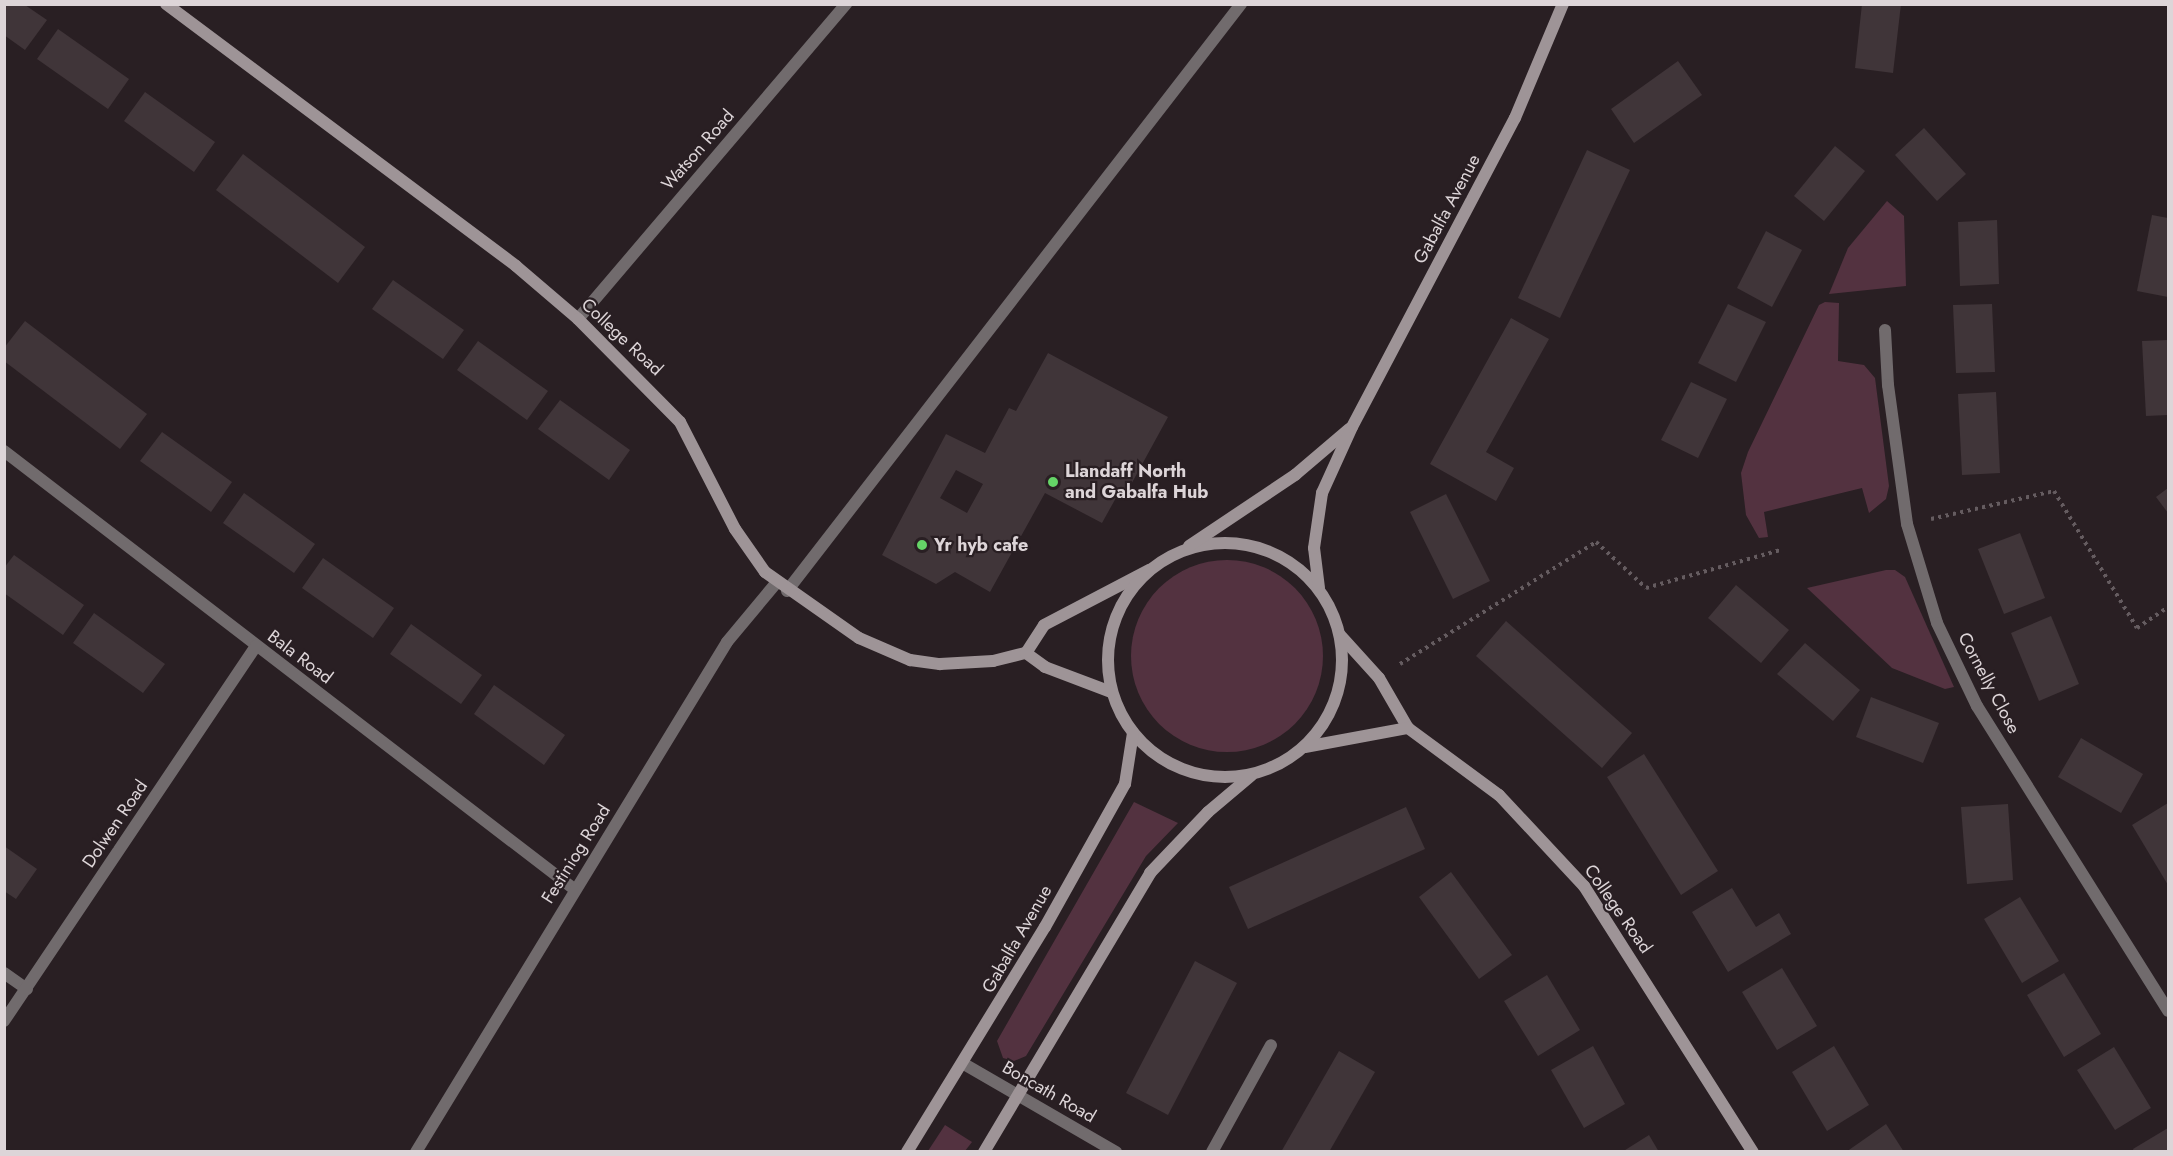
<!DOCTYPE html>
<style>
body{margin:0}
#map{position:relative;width:2173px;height:1156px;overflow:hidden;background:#291f23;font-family:Jost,sans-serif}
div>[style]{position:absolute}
.green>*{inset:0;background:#533240}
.round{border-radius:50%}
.building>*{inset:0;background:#403539}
.path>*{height:4px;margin-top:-2px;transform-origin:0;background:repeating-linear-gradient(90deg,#655c60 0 3px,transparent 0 7.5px)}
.lane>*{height:12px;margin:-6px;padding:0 6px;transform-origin:6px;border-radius:6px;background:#716b6d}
.street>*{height:12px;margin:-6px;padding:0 6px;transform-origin:6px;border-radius:6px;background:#716b6d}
.secondary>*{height:12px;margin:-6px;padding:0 6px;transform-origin:6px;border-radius:6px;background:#9e9497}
.secondary>.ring{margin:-6px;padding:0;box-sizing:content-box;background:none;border:12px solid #9e9497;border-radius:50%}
.dots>*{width:16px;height:16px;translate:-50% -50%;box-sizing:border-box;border:3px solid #291f23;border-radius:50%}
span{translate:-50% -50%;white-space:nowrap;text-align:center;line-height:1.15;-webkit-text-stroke:4.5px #291f23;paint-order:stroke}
.street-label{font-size:18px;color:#ddd5d8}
.poi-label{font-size:18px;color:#ddd5d8;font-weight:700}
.left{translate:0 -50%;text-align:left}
.frame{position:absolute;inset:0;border:6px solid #ddd5d8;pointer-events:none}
</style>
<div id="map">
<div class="green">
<div style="clip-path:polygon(1887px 201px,1904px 216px,1906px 286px,1829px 294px,1848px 248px)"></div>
<div style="clip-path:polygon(1825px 302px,1839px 303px,1838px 361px,1864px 365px,1875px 378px,1889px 486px,1886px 499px,1869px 513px,1862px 488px,1764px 512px,1768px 537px,1759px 538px,1746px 515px,1741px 473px,1748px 452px,1819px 305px)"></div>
<div class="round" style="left:1131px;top:560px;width:192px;height:192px"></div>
<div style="clip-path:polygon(1886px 570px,1895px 570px,1905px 577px,1954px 687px,1945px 689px,1892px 668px,1807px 588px)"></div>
<div style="clip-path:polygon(1134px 802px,1178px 823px,1146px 856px,1026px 1056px,1014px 1061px,1003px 1058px,997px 1041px)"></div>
<div style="clip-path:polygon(945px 1125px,972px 1142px,965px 1151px,928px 1151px)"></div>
</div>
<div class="building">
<div style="clip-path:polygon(1862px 4px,1901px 4px,1893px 73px,1855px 68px)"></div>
<div style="clip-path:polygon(4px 5px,25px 5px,47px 20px,25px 50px,4px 35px)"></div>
<div style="clip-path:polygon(58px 29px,129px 79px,108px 109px,37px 59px)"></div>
<div style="clip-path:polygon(1678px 61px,1702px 95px,1634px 143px,1611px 109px)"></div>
<div style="clip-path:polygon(145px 92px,215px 142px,194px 172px,124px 121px)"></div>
<div style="clip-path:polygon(1924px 128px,1966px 174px,1937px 201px,1895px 155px)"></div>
<div style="clip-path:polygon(1835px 146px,1865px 171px,1824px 221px,1794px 196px)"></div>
<div style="clip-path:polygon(1587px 150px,1630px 170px,1560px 318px,1518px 298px)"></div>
<div style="clip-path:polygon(243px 154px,365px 247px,338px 283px,216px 190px)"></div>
<div style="clip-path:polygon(2152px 215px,2168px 218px,2168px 297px,2137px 291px)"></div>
<div style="clip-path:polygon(1997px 220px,1999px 284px,1960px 286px,1958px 222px)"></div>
<div style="clip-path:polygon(1766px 231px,1802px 250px,1772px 307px,1737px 288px)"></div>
<div style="clip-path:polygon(393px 280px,464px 330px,443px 359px,372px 309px)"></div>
<div style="clip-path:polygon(1728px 304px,1766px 322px,1736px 382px,1698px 363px)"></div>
<div style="clip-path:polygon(1992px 304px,1995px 372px,1956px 373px,1953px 305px)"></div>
<div style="clip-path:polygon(1511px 318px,1549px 339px,1486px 452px,1514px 468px,1496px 501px,1430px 464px)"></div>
<div style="clip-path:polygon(25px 321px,147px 414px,120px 449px,4px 361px,4px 348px)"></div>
<div style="clip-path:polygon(2168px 340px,2168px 415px,2146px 416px,2142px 341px)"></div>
<div style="clip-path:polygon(478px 341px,548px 391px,527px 420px,457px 370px)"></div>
<div style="clip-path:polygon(evenodd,1048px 353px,1168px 417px,1128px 490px,1122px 487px,1102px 523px,1045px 493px,990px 592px,955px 572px,936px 584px,882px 555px,946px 434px,985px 453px,1009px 408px,1016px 411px,1048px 353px,956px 470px,983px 484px,967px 513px,940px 498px,956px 470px)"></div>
<div style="clip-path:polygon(1691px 382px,1727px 399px,1698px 458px,1661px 440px)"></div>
<div style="clip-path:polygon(1996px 392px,2000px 473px,1962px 475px,1958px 394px)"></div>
<div style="clip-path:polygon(560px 400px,630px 450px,609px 480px,538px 429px)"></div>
<div style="clip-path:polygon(162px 432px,232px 482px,211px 512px,140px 461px)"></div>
<div style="clip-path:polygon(2168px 488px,2168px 513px,2156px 497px)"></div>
<div style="clip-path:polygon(244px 493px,315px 544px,294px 573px,223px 523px)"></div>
<div style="clip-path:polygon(1446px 494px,1490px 581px,1453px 599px,1410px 512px)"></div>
<div style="clip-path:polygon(2020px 533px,2045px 598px,2004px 614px,1978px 549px)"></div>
<div style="clip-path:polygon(14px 555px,84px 605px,63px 635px,4px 593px,4px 568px)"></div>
<div style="clip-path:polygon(323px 558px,394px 608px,373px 638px,302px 588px)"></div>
<div style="clip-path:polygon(1736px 585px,1789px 630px,1761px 663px,1708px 618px)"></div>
<div style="clip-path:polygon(94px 613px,165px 664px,143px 693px,73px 643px)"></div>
<div style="clip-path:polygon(2051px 616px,2079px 684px,2039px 701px,2011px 633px)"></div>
<div style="clip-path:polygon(1506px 621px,1632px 733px,1602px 768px,1476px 656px)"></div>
<div style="clip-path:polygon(411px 624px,482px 675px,461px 704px,390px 654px)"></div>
<div style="clip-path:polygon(1805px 643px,1860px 690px,1833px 721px,1777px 674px)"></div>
<div style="clip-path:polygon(494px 685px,565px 735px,544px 765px,474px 714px)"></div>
<div style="clip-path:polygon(1871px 697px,1939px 723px,1923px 763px,1856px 737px)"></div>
<div style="clip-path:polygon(2081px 738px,2143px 774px,2121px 813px,2058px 777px)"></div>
<div style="clip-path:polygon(1644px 754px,1718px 871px,1681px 895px,1607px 777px)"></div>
<div style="clip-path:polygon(2168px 803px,2168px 885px,2132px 825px)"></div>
<div style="clip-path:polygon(2008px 804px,2013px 880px,1967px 884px,1961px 807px)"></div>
<div style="clip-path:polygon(1406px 807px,1425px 849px,1248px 929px,1229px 887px)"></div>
<div style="clip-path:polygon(4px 846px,37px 869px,16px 899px,4px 891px)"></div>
<div style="clip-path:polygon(1451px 872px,1512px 955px,1479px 979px,1419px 897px)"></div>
<div style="clip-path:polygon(1732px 888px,1756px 927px,1779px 913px,1791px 934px,1728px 972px,1692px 912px)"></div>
<div style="clip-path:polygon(2020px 897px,2059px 961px,2022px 983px,1984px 919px)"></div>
<div style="clip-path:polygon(1195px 961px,1237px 983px,1168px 1115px,1126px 1093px)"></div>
<div style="clip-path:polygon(1782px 968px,1817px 1026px,1777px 1050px,1742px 992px)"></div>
<div style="clip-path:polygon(2064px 973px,2101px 1034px,2064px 1057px,2027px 995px)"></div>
<div style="clip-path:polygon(1547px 975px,1580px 1030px,1538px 1056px,1504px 1001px)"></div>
<div style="clip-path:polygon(1593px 1046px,1625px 1104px,1584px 1128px,1551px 1070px)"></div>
<div style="clip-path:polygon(1834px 1046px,1869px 1105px,1827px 1131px,1792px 1072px)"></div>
<div style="clip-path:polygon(2114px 1047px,2151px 1108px,2115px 1130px,2077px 1070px)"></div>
<div style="clip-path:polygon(1339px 1051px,1375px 1072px,1329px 1152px,1281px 1152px)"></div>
<div style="clip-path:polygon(1886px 1124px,1904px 1152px,1846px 1152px)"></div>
<div style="clip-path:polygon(2168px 1128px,2168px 1152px,2134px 1152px,2133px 1149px)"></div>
<div style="clip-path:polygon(1649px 1135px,1659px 1152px,1622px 1152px)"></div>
</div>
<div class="path">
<div style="left:1931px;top:519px;width:126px;rotate:-12.8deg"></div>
<div style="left:2054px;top:491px;width:160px;rotate:58.8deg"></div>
<div style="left:2137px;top:628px;width:37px;rotate:-34deg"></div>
<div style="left:1400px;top:664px;width:231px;rotate:-31.9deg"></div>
<div style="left:1596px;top:542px;width:68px;rotate:42.6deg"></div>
<div style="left:1646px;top:588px;width:139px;rotate:-15.8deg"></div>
</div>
<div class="lane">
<div style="left:787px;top:591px;width:742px;rotate:-52.28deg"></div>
</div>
<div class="street">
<div style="left:578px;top:319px;width:414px;rotate:-49.6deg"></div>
<div style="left:1885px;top:330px;width:55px;rotate:86.9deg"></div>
<div style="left:1888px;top:385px;width:140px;rotate:82.2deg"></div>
<div style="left:1907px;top:524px;width:103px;rotate:73.1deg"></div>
<div style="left:1937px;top:623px;width:92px;rotate:64.3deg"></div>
<div style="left:1977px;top:706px;width:360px;rotate:57.9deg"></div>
<div style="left:4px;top:451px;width:719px;rotate:37.54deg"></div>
<div style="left:4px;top:973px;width:28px;rotate:35deg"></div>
<div style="left:4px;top:1021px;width:452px;rotate:-56.1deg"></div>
<div style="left:964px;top:1064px;width:176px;rotate:30.1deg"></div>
<div style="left:416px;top:1152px;width:597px;rotate:-58.62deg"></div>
<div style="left:727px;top:642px;width:78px;rotate:-50.2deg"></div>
<div style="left:1212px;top:1152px;width:122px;rotate:-61.1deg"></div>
</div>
<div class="secondary">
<div style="left:166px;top:4px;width:437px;rotate:36.8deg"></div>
<div style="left:516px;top:266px;width:82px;rotate:40.5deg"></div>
<div style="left:578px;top:319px;width:145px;rotate:45.3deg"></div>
<div style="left:680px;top:422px;width:120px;rotate:62.8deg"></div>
<div style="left:735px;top:529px;width:52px;rotate:55.1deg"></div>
<div style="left:765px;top:572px;width:115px;rotate:35.1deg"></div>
<div style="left:859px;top:638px;width:56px;rotate:23.3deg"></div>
<div style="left:910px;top:660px;width:30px;rotate:8deg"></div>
<div style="left:940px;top:664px;width:53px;rotate:-3.2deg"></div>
<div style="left:993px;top:661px;width:34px;rotate:-14deg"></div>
<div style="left:1026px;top:653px;width:33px;rotate:-57deg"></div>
<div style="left:1044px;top:625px;width:119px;rotate:-27.6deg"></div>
<div class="ring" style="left:1108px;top:543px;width:222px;height:222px"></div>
<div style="left:1189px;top:546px;width:128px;rotate:-33.8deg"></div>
<div style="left:1295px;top:475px;width:71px;rotate:-40.4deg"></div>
<div style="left:1319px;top:588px;width:40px;rotate:-97.1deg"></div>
<div style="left:1314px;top:548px;width:56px;rotate:-81.7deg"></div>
<div style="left:1322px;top:493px;width:72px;rotate:-65.6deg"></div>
<div style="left:1352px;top:427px;width:349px;rotate:-62.2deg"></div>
<div style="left:1515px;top:118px;width:124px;rotate:-67.2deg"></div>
<div style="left:1340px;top:635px;width:58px;rotate:47.8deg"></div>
<div style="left:1379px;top:678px;width:58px;rotate:59.9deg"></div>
<div style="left:1408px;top:728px;width:113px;rotate:36.4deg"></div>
<div style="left:1499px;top:795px;width:125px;rotate:47deg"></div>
<div style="left:1584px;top:886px;width:315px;rotate:57.6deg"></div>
<div style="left:1026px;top:653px;width:24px;rotate:36deg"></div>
<div style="left:1045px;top:667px;width:71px;rotate:20.7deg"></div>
<div style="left:1305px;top:747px;width:105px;rotate:-10.5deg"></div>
<div style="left:907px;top:1152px;width:264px;rotate:-58.5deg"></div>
<div style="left:1045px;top:927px;width:164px;rotate:-60.8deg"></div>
<div style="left:1125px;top:784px;width:52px;rotate:-81.1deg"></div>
<div style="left:984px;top:1152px;width:325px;rotate:-59.2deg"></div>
<div style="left:1150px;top:873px;width:84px;rotate:-46.4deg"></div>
<div style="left:1208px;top:812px;width:57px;rotate:-40.1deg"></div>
</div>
<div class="dots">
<div style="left:1053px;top:482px;background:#65d467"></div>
<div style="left:922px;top:545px;background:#65d467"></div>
</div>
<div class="street-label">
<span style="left:698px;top:150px;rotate:-49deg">Watson Road</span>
<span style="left:1447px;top:209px;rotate:-62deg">Gabalfa Avenue</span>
<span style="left:622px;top:337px;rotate:43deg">College Road</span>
<span style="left:300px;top:657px;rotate:37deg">Bala Road</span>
<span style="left:1989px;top:683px;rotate:62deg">Cornelly Close</span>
<span style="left:115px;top:824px;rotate:-56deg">Dolwen Road</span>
<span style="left:576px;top:854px;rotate:-58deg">Festiniog Road</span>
<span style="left:1618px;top:909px;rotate:55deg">College Road</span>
<span style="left:1017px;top:939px;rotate:-60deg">Gabalfa Avenue</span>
<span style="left:1049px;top:1092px;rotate:30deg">Boncath Road</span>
</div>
<div class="poi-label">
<span class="left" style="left:1065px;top:482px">Llandaff North<br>and Gabalfa Hub</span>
<span class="left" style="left:934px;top:545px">Yr hyb cafe</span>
</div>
<div class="frame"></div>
</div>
